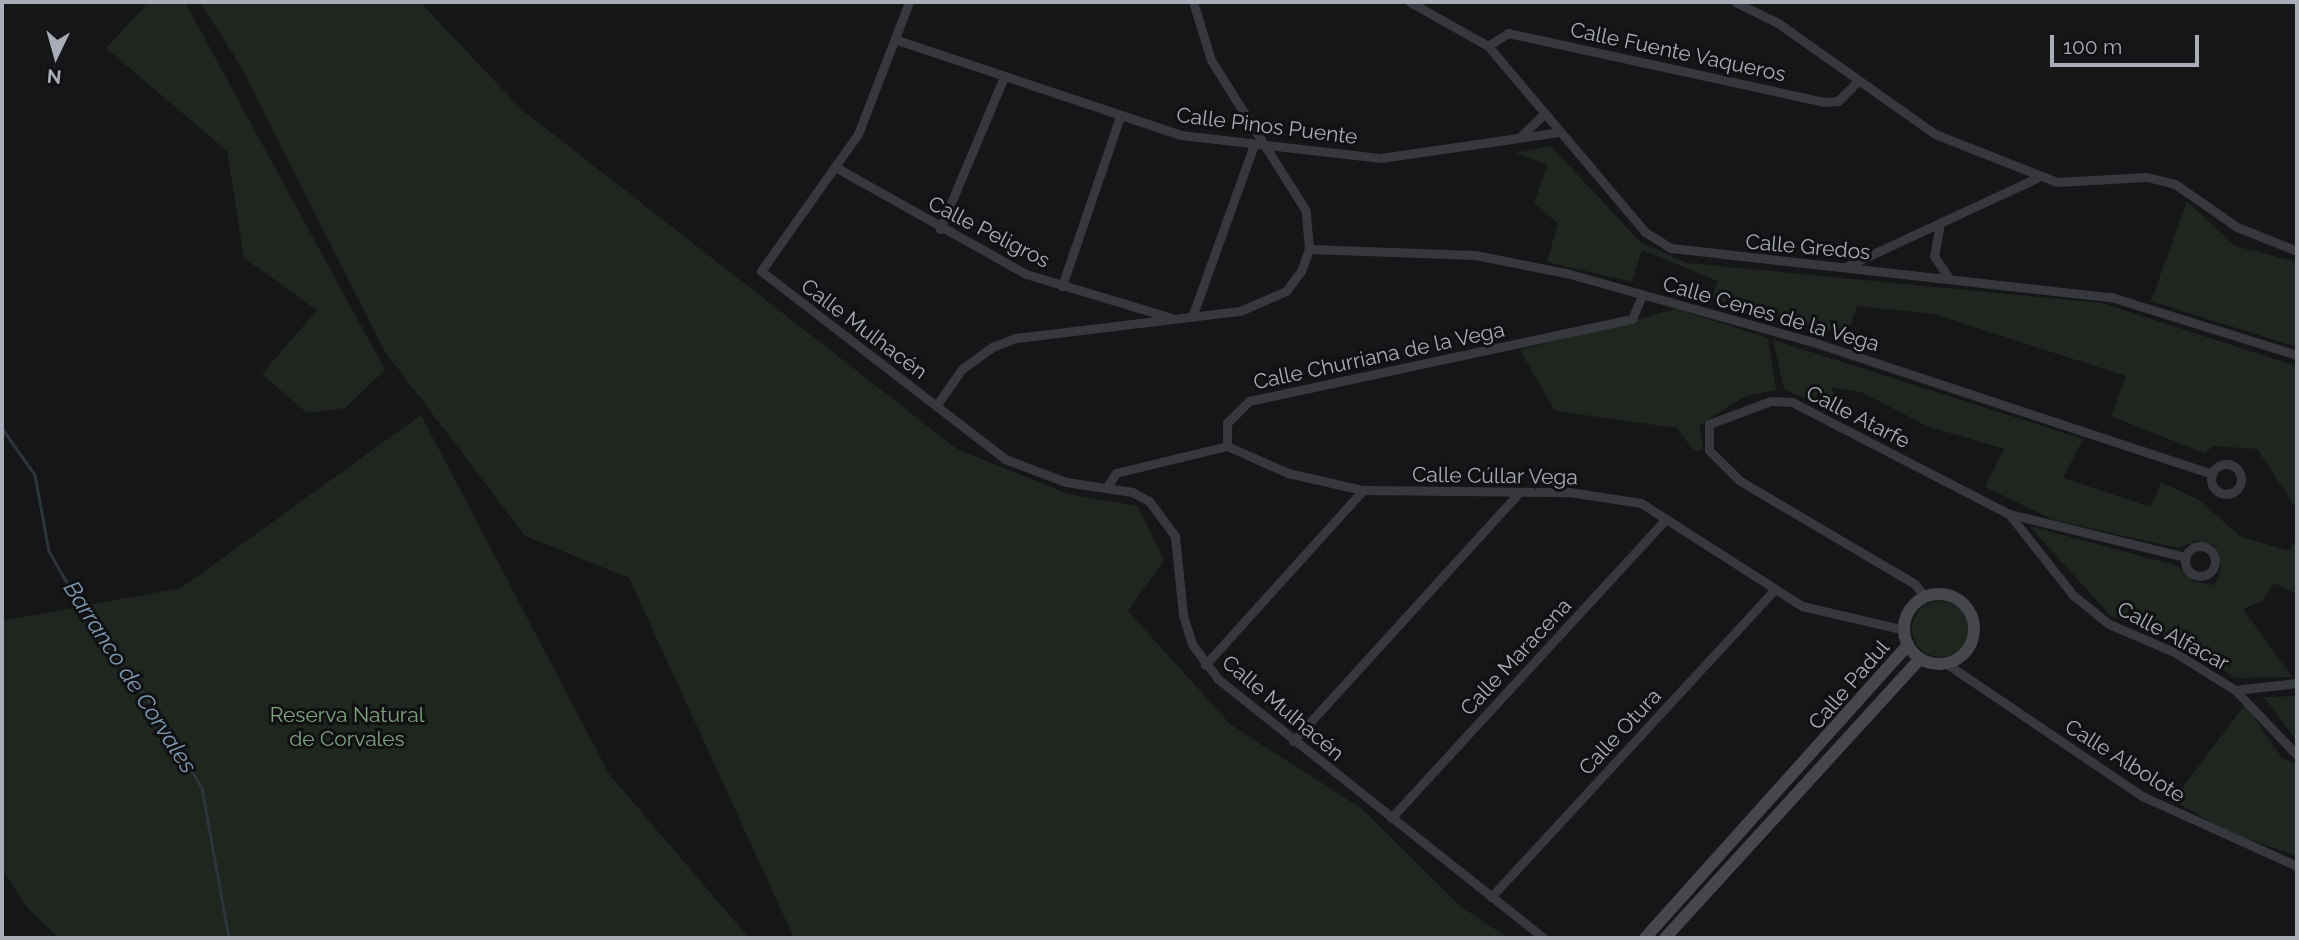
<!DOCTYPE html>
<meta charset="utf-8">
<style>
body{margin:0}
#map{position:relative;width:2299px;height:940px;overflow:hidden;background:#161618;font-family:Raleway,sans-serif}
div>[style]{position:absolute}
.green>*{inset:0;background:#1e261f}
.round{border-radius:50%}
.stream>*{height:2.5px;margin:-1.25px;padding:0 1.25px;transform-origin:1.25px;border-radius:1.25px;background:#2c353c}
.street>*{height:9px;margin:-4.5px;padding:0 4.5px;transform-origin:4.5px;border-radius:4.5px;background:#37383d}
.street>.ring{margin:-4.5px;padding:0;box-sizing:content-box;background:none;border:9px solid #37383d;border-radius:50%}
.secondary>*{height:12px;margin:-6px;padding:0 6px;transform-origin:6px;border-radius:6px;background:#45474d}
.secondary>.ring{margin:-6px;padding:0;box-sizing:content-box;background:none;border:12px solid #45474d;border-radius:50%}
span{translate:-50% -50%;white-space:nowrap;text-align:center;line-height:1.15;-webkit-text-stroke:6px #111113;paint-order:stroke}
.street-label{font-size:21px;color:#a8adb8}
.park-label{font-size:21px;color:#7fa381}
.water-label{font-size:23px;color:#7f9bb3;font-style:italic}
.frame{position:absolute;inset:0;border:4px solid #a8adb8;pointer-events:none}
.north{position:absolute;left:21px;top:21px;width:70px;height:70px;-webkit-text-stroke:5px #111113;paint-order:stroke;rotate:185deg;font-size:19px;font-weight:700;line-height:28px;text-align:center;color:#a8adb8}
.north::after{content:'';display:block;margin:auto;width:24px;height:32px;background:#a8adb8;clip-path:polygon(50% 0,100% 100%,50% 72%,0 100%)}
.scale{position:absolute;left:2050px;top:35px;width:149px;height:32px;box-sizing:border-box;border:4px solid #a8adb8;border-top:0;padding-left:9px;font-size:21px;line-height:24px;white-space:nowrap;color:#a8adb8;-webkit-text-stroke:5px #111113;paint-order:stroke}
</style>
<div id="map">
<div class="green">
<div style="clip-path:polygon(149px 2px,185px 2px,385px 370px,345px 408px,307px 413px,262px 374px,317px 310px,244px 258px,227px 151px,106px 48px)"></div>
<div style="clip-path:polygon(200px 2px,420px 2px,522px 110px,957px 449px,1068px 494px,1138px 506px,1164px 560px,1128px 611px,1231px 725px,1361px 808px,1460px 906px,1508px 938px,794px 938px,629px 578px,525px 536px,384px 350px,240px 65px)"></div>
<div style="clip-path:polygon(1551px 146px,1640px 242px,1687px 263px,2102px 303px,2296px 366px,2297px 510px,2257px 449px,2214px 446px,2204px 453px,2111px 416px,2126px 376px,1934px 314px,1857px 306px,1847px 335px,1711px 298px,1718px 281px,1642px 250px,1632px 282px,1547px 262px,1558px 223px,1534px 204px,1547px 164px,1515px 153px)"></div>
<div style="clip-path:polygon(2187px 201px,2235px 246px,2297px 262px,2297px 347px,2151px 301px)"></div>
<div style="clip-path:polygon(1676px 309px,1768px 338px,1776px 390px,1745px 396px,1700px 425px,1703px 449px,1694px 451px,1677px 428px,1555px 411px,1520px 350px)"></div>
<div style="clip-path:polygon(1773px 340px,2083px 439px,2063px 478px,2151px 507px,2161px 482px,2199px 500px,2241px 537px,2290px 551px,2297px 536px,2297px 594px,2274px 583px,2262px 601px,2243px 609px,2292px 677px,2235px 678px,2184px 644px,2111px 616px,2029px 526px,2178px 566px,2194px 582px,2215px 585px,2221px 567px,2214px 545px,2196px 541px,2178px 548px,2054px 520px,1985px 487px,2004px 449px,1927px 426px,1861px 392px,1832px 387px,1838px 413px,1784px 389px)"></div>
<div style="clip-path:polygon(421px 415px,609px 774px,749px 938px,59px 938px,28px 909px,2px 869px,2px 621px,181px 588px)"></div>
<div class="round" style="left:1912px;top:601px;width:56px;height:56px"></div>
<div style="clip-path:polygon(2297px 696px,2297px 741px,2264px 697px)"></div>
<div style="clip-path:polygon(2245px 705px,2282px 758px,2297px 764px,2297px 856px,2226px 831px,2173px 800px)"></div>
</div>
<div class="stream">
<div style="left:2px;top:428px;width:57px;rotate:54.9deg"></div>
<div style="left:35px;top:475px;width:77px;rotate:79.6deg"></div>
<div style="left:49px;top:551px;width:91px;rotate:60.3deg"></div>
<div style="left:94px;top:630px;width:105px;rotate:51.9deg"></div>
<div style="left:159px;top:713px;width:86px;rotate:60.2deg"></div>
<div style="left:202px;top:788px;width:152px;rotate:79.8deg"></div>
</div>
<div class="street">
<div style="left:909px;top:2px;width:142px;rotate:111.1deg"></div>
<div style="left:858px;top:134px;width:168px;rotate:125.3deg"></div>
<div style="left:761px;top:271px;width:308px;rotate:37.6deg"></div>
<div style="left:1005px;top:459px;width:65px;rotate:20.7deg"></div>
<div style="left:1066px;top:482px;width:67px;rotate:8.6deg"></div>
<div style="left:1132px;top:492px;width:19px;rotate:28deg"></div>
<div style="left:1149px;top:501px;width:44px;rotate:53.4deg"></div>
<div style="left:1175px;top:536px;width:79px;rotate:84.2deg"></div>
<div style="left:1183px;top:615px;width:30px;rotate:73deg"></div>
<div style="left:1192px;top:644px;width:44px;rotate:53.4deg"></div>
<div style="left:1218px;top:679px;width:416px;rotate:38.5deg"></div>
<div style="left:1410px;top:2px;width:90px;rotate:29.4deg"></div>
<div style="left:1488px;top:46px;width:243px;rotate:49.8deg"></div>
<div style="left:1645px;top:232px;width:31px;rotate:32deg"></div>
<div style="left:1671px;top:248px;width:443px;rotate:6.4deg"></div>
<div style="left:2111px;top:297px;width:195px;rotate:17.3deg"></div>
<div style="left:1735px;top:2px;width:48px;rotate:26deg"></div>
<div style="left:1778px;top:23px;width:192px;rotate:35.3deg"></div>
<div style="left:1935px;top:134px;width:131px;rotate:21.5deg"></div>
<div style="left:2057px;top:182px;width:90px;rotate:-3.2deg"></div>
<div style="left:2147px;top:177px;width:29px;rotate:14deg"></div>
<div style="left:2175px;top:184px;width:75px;rotate:34.7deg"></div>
<div style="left:2237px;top:227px;width:65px;rotate:21.8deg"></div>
<div style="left:897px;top:40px;width:299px;rotate:18.5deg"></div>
<div style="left:1181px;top:135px;width:201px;rotate:6.6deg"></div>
<div style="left:1381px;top:158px;width:181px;rotate:-8.3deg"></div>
<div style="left:1488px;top:46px;width:24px;rotate:-33deg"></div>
<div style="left:1508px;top:33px;width:324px;rotate:12.3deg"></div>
<div style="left:1825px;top:102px;width:13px;rotate:-4deg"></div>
<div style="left:1838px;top:101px;width:27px;rotate:-45deg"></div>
<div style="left:1519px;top:138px;width:36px;rotate:-44deg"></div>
<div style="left:837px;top:168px;width:217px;rotate:29.3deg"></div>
<div style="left:1026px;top:274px;width:152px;rotate:16.8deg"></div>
<div style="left:1940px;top:223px;width:34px;rotate:100deg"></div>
<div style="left:1934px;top:256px;width:27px;rotate:56deg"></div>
<div style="left:940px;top:229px;width:165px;rotate:-67.2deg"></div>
<div style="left:1309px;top:249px;width:166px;rotate:2.1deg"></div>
<div style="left:1475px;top:255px;width:93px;rotate:11.2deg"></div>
<div style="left:1566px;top:273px;width:256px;rotate:15.6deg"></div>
<div style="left:1813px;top:342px;width:419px;rotate:18.3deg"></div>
<div style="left:1845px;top:267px;width:212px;rotate:-24.9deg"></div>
<div style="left:1062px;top:286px;width:179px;rotate:-71.1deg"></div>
<div style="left:1192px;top:317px;width:183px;rotate:-70.2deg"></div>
<div style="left:936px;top:406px;width:45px;rotate:-54.9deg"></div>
<div style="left:962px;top:369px;width:37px;rotate:-36deg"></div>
<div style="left:992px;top:347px;width:26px;rotate:-21deg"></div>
<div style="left:1016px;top:338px;width:226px;rotate:-6.9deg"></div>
<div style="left:1240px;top:311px;width:50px;rotate:-23.5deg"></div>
<div style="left:1286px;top:291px;width:25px;rotate:-53deg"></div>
<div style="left:1301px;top:271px;width:23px;rotate:-70deg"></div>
<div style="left:1309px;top:249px;width:38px;rotate:-95deg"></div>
<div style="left:1306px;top:211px;width:178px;rotate:-122.2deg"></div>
<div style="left:1211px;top:60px;width:61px;rotate:-107.2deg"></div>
<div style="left:1227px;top:446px;width:67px;rotate:23.9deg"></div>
<div style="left:1288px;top:473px;width:77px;rotate:12.8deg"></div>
<div style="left:1363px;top:490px;width:206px;rotate:0.6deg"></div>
<div style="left:1569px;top:492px;width:73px;rotate:8.7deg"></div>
<div style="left:1641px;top:503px;width:191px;rotate:32.6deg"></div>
<div style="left:1802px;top:606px;width:105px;rotate:13.2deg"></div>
<div style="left:1227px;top:446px;width:23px;rotate:-90deg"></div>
<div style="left:1227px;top:423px;width:31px;rotate:-45deg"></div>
<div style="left:1249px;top:401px;width:392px;rotate:-12.1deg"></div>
<div style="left:1632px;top:319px;width:25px;rotate:-67deg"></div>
<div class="ring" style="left:2211px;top:464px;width:21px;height:21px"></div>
<div style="left:1106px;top:488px;width:18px;rotate:-56deg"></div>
<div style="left:1116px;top:473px;width:114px;rotate:-13.7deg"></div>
<div style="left:2009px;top:514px;width:103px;rotate:51.7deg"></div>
<div style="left:2073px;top:595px;width:46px;rotate:38.9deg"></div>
<div style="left:2109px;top:624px;width:71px;rotate:23.3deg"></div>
<div style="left:2174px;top:652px;width:72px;rotate:31.9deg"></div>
<div style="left:2235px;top:690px;width:90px;rotate:46.4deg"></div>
<div class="ring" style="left:2185px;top:546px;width:21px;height:21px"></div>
<div style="left:1925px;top:597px;width:16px;rotate:-128deg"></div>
<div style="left:1915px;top:584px;width:203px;rotate:-149.5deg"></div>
<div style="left:1740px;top:481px;width:44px;rotate:-135deg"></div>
<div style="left:1709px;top:450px;width:26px;rotate:-90deg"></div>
<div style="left:1709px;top:424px;width:66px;rotate:-20.4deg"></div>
<div style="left:1771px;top:401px;width:21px;rotate:3deg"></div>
<div style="left:1792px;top:402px;width:244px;rotate:27.3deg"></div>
<div style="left:2009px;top:514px;width:182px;rotate:13.7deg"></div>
<div style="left:1947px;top:664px;width:235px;rotate:34.1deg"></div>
<div style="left:2142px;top:796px;width:170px;rotate:24.3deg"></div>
<div style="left:1205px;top:665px;width:236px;rotate:-47.9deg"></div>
<div style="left:2235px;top:690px;width:62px;rotate:-6.4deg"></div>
<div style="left:1293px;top:741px;width:334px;rotate:-47.7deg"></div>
<div style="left:1391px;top:818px;width:406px;rotate:-47.4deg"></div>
<div style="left:1491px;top:897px;width:418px;rotate:-47.3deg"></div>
</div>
<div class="secondary">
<div class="ring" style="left:1904px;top:594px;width:58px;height:58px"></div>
<div style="left:1645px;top:938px;width:394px;rotate:-48.1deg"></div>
<div style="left:1665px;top:938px;width:378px;rotate:-47.6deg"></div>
</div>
<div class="street-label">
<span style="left:1678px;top:52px;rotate:12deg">Calle Fuente Vaqueros</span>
<span style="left:1267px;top:126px;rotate:7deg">Calle Pinos Puente</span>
<span style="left:989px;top:232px;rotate:27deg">Calle Peligros</span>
<span style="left:1808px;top:247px;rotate:5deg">Calle Gredos</span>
<span style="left:1771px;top:314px;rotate:16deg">Calle Cenes de la Vega</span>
<span style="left:864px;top:329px;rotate:37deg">Calle Mulhacén</span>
<span style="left:1379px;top:356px;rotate:-12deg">Calle Churriana de la Vega</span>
<span style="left:1858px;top:417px;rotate:27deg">Calle Atarfe</span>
<span style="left:1495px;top:476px;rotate:1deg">Calle Cúllar Vega</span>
<span style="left:2173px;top:636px;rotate:28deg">Calle Alfacar</span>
<span style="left:1516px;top:657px;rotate:-47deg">Calle Maracena</span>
<span style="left:1849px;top:685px;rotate:-49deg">Calle Padul</span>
<span style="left:1283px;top:708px;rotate:40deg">Calle Mulhacén</span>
<span style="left:1620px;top:732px;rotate:-47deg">Calle Otura</span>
<span style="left:2125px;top:761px;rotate:32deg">Calle Albolote</span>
</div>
<div class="park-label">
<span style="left:347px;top:727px">Reserva Natural<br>de Corvales</span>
</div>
<div class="water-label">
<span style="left:130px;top:677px;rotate:57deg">Barranco de Corvales</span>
</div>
<div class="frame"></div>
<div class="north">N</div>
<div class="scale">100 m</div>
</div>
